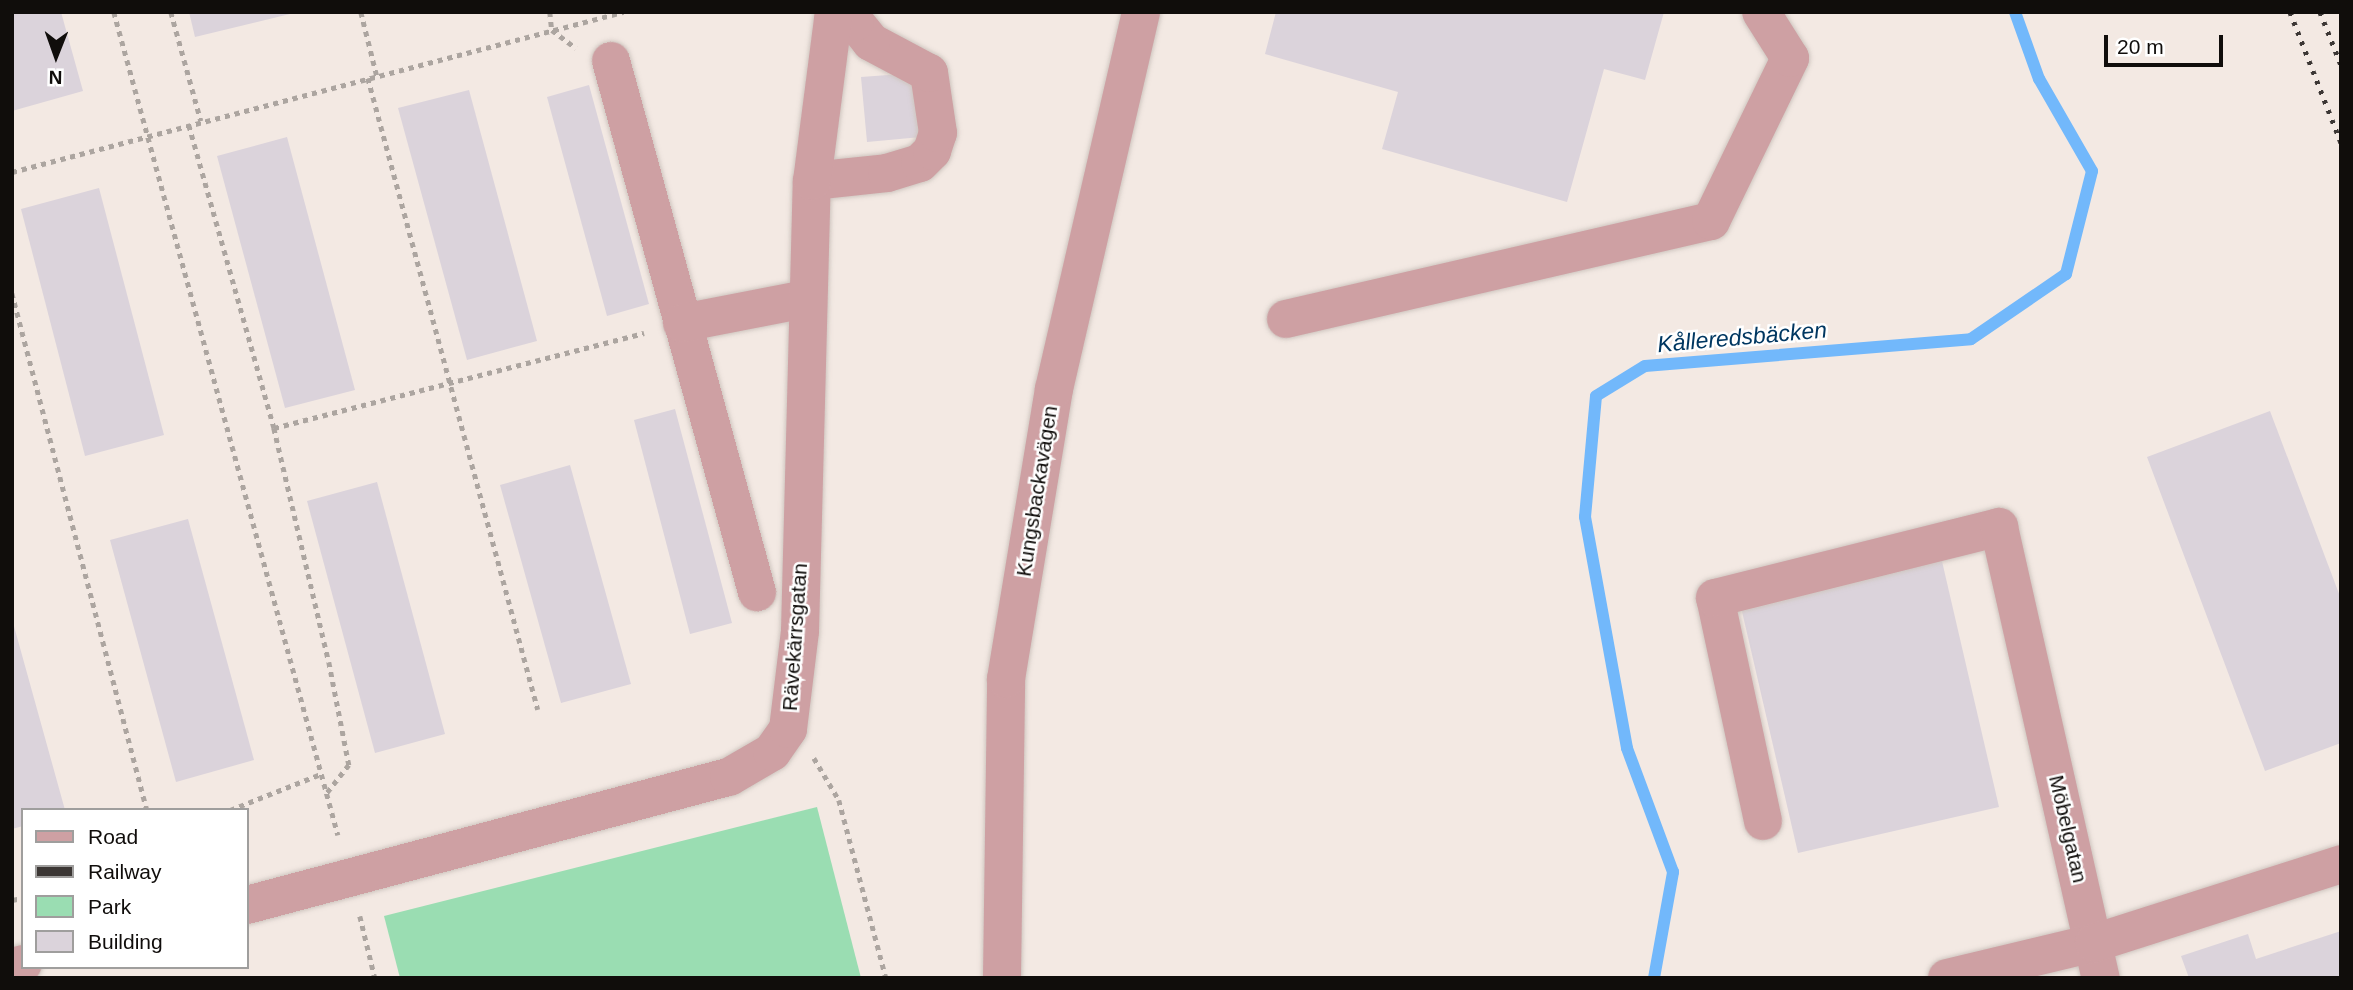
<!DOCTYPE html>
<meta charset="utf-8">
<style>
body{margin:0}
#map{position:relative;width:2353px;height:990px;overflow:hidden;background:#f3e9e3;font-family:Arial,sans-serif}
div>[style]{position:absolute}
.green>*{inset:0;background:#9addb2}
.stream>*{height:12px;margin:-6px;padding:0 6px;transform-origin:6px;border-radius:6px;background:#72b8fb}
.building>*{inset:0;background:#dbd3db}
.path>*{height:4.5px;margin-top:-2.25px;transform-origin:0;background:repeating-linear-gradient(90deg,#aca5a0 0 5px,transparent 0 10px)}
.roads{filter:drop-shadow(0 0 2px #cfc6c0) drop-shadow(0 0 2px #cfc6c0)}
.minor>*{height:38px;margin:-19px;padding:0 19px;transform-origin:19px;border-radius:19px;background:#cea0a3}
.rail>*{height:5px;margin-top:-2.5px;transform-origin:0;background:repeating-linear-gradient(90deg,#3c3735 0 3.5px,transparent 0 10.5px)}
span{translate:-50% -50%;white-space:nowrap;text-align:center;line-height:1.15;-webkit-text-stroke:5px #fff;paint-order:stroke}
.street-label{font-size:21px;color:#100d0b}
.water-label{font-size:23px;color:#003761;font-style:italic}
.frame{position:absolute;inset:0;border:14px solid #100d0b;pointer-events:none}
.legend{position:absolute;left:21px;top:808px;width:228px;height:161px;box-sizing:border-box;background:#fff;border:2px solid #9f9e9d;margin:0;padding:9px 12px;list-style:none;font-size:21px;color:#100d0b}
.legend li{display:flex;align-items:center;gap:14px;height:35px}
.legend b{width:35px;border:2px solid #9f9e9d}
.north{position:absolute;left:21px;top:21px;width:70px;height:70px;-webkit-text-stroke:5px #fff;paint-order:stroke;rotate:181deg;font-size:19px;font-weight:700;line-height:28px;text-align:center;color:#100d0b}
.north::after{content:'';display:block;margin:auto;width:24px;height:32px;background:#100d0b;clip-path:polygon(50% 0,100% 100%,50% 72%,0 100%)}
.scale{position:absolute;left:2104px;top:35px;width:119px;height:32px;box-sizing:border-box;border:4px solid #100d0b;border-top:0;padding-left:9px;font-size:21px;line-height:24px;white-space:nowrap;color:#100d0b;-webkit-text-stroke:5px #fff;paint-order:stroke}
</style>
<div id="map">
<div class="green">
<div style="clip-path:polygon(817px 807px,861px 978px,400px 978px,384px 916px)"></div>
</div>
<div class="stream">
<div style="left:1654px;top:978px;width:108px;rotate:-79.8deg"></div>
<div style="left:1673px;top:872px;width:132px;rotate:-110.4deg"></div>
<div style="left:1627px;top:748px;width:235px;rotate:-100.3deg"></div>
<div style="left:1585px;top:517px;width:121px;rotate:-84.8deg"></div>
<div style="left:1596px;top:396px;width:57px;rotate:-31.5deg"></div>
<div style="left:1645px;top:366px;width:327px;rotate:-4.7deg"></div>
<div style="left:1971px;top:339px;width:115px;rotate:-34.4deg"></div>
<div style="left:2066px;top:274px;width:106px;rotate:-75.8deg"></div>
<div style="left:2092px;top:171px;width:106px;rotate:-119.9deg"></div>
<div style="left:2039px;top:79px;width:71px;rotate:-109.7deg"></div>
</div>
<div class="building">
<div style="clip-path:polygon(12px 12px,61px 12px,83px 91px,12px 111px)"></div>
<div style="clip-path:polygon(189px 12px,294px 12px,294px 13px,195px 37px)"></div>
<div style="clip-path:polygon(1276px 12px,1664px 12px,1645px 80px,1604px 69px,1567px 202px,1382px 149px,1398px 92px,1265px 54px)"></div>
<div style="clip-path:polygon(915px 73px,921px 137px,867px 142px,861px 77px)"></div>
<div style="clip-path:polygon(589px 85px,649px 304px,607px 316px,547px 97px)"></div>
<div style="clip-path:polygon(469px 90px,537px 341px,467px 360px,398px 108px)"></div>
<div style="clip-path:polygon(287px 137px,355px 390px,285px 408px,217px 156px)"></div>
<div style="clip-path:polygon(99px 188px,164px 435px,85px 456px,21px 209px)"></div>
<div style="clip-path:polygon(675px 409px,732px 623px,690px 634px,634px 420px)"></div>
<div style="clip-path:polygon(2270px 411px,2341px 599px,2341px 743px,2265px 771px,2147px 457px)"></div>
<div style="clip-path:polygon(570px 465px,631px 684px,561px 703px,500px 485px)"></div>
<div style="clip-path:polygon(377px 482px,445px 734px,375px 753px,307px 501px)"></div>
<div style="clip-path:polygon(188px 519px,254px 760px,176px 782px,110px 540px)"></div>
<div style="clip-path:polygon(1941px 557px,1999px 807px,1798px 853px,1740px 603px)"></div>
<div style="clip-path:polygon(12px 619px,65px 810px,23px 810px,23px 826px,12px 829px)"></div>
<div style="clip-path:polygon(2341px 931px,2341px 978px,2189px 978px,2181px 956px,2248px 934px,2256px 959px)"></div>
</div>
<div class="path">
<div style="left:114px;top:12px;width:853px;rotate:74.77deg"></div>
<div style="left:171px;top:12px;width:113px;rotate:74.6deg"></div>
<div style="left:361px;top:12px;width:66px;rotate:76deg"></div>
<div style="left:550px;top:12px;width:18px;rotate:84deg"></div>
<div style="left:552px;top:30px;width:30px;rotate:37deg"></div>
<div style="left:368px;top:78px;width:654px;rotate:74.94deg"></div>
<div style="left:189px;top:125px;width:315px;rotate:74.3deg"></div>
<div style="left:274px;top:428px;width:240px;rotate:76.8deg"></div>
<div style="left:329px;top:662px;width:105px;rotate:79deg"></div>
<div style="left:349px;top:765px;width:36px;rotate:128deg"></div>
<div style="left:12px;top:172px;width:632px;rotate:-14.67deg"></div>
<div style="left:12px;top:293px;width:534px;rotate:75.37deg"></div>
<div style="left:274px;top:428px;width:382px;rotate:-14.4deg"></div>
<div style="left:814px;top:758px;width:49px;rotate:59.2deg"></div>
<div style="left:839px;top:800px;width:184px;rotate:75.2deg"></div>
<div style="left:230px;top:810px;width:98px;rotate:-21.6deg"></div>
<div style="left:12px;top:900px;width:11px;rotate:-10deg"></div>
<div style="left:360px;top:916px;width:64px;rotate:76.4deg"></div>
</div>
<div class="roads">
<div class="minor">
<div style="left:611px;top:61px;width:551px;rotate:74.63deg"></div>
<div style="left:812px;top:181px;width:75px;rotate:-6.1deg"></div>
<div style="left:887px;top:173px;width:34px;rotate:-17deg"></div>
<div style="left:920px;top:163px;width:17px;rotate:-45deg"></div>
<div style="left:932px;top:151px;width:19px;rotate:-72deg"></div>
<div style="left:938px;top:133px;width:61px;rotate:-98.5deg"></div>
<div style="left:929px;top:73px;width:66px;rotate:-151.9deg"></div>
<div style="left:871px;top:42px;width:26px;rotate:-129deg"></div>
<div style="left:855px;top:22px;width:22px;rotate:-172deg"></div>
<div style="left:1286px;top:319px;width:436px;rotate:-13deg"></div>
<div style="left:1711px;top:221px;width:181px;rotate:-64.1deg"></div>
<div style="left:1790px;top:58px;width:54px;rotate:-122.2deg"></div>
<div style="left:682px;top:323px;width:126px;rotate:-11deg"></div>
<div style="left:1763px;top:821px;width:228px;rotate:-102.1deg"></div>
<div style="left:1715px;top:598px;width:293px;rotate:-14deg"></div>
<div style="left:1999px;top:527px;width:462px;rotate:77.3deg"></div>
<div style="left:247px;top:905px;width:499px;rotate:-14.9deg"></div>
<div style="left:729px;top:777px;width:50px;rotate:-30.2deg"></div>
<div style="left:772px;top:752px;width:28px;rotate:-55deg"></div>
<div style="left:788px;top:729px;width:99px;rotate:-83deg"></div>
<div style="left:800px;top:631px;width:450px;rotate:-88.5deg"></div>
<div style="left:812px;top:181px;width:170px;rotate:-82.6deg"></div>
<div style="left:12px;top:967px;width:11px;rotate:-15deg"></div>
<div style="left:1002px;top:978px;width:299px;rotate:-89.2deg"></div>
<div style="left:1006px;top:679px;width:294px;rotate:-80.6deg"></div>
<div style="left:1054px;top:389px;width:387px;rotate:-77deg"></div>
<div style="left:1947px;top:978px;width:151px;rotate:-13.4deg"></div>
<div style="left:2094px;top:943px;width:259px;rotate:-17.7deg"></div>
</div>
</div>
<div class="rail">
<div style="left:2290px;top:12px;width:141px;rotate:68.7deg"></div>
<div style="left:2320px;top:12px;width:57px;rotate:68.4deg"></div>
</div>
<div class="street-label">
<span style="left:1037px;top:491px;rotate:-81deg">Kungsbackavägen</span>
<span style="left:795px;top:637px;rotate:-86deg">Rävekärrsgatan</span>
<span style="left:2068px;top:829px;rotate:77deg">Möbelgatan</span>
</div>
<div class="water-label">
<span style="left:1742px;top:337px;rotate:-5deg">Kålleredsbäcken</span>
</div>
<div class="frame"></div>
<ul class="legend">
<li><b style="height:9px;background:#cea0a3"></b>Road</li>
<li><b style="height:9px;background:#3c3735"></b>Railway</li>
<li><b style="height:19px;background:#9addb2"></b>Park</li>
<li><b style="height:19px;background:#dbd3db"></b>Building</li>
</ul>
<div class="north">N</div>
<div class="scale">20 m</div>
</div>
